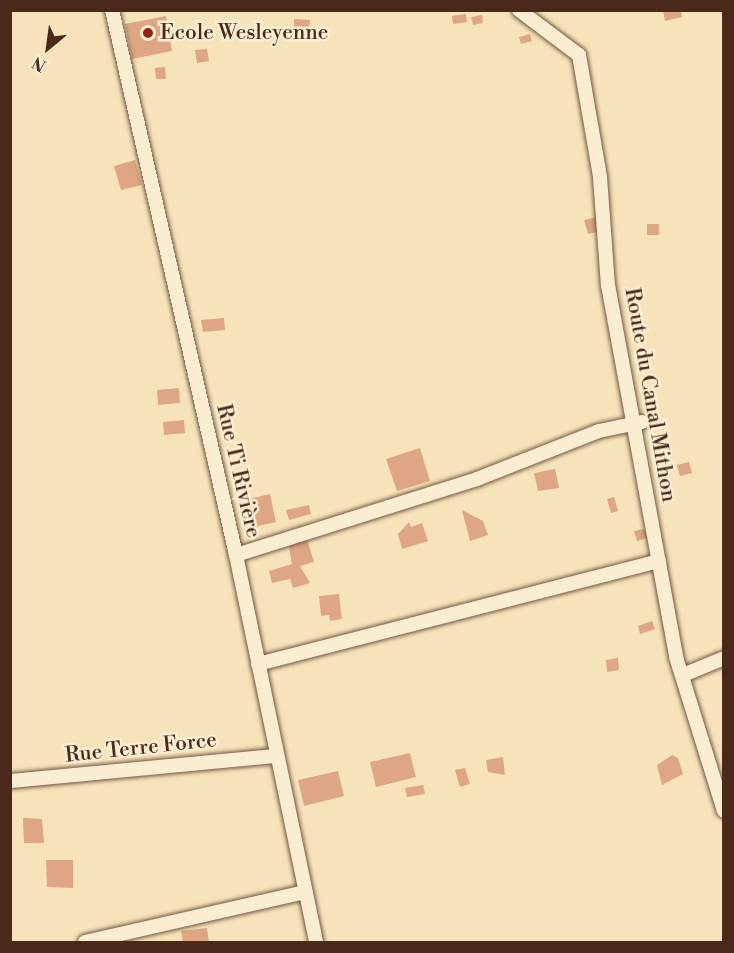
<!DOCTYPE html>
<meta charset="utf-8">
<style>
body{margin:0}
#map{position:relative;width:734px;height:953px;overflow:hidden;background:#f7e3b9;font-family:"Libre Bodoni",serif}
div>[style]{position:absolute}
.building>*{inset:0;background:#dea684}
.roads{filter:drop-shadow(0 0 2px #755742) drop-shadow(0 0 2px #755742)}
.minor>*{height:14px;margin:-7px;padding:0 7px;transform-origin:7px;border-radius:7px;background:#faedd2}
.dots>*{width:16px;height:16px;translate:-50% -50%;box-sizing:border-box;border:3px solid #faedd2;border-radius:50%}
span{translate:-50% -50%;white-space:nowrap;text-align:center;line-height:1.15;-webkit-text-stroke:5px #faedd2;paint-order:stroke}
.poi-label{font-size:21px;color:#4a281a}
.left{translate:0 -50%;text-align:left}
.street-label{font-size:21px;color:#4a281a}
.frame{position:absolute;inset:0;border:12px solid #4a281a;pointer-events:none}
.north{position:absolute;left:18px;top:18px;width:60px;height:60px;-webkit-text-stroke:4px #faedd2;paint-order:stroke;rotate:209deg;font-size:16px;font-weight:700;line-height:24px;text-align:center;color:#4a281a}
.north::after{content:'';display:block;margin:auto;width:21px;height:27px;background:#4a281a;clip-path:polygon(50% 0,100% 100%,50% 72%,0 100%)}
</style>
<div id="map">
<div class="building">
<div style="clip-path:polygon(663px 10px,681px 10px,682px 17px,665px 21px)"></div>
<div style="clip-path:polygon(466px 14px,467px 22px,453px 24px,452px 16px)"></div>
<div style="clip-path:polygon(482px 15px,483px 23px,473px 25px,471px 17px)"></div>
<div style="clip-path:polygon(166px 16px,172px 51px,132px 59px,125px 24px)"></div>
<div style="clip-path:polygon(294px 19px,310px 20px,309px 29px,294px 27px)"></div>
<div style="clip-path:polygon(530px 34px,532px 41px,521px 44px,519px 37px)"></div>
<div style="clip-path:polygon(207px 49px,209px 61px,197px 63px,195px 50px)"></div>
<div style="clip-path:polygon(165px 67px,166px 79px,156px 79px,155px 68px)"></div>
<div style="clip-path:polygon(135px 160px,142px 185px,121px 190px,114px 166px)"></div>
<div style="clip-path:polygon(597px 217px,601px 231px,588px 234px,584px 220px)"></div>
<div style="clip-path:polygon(647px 224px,659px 224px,659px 235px,647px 235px)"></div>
<div style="clip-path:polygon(224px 318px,225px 330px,203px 332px,201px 320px)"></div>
<div style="clip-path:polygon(179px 388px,180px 403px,158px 405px,157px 390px)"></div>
<div style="clip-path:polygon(184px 420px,185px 433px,164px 435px,163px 422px)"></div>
<div style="clip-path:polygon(420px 448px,430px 481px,397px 491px,386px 459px)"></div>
<div style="clip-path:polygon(689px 462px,692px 473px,680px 476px,677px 465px)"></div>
<div style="clip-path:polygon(555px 469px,559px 488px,538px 491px,534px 473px)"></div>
<div style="clip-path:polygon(270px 494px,276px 522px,254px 527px,248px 499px)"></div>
<div style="clip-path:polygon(614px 497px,618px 511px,611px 513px,607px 499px)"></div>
<div style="clip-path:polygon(309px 505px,311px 514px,289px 520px,286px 510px)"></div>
<div style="clip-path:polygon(462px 510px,483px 521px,488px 535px,470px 541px)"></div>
<div style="clip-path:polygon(409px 522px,411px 527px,422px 523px,428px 541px,402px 549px,398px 534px)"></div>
<div style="clip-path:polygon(644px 529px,647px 538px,637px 541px,634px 531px)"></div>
<div style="clip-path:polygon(307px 539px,314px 562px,300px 566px,310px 583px,293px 588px,290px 579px,272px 583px,269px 571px,292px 564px,289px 546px)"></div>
<div style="clip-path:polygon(339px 594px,342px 619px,330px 621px,329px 615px,321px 616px,319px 596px)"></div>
<div style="clip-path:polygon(652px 621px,655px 629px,640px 634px,638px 626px)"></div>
<div style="clip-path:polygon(618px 658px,619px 670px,607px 672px,606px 660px)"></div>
<div style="clip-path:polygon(410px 753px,416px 777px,376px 787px,370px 762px)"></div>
<div style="clip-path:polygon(672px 755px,678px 758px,683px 774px,662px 785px,657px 765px)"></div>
<div style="clip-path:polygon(503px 757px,505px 775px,488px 772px,486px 760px)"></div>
<div style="clip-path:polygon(465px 768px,470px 784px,460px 787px,455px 770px)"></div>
<div style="clip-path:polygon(338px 771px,344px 796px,304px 806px,298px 780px)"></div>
<div style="clip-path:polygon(423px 785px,425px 794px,407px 797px,405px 788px)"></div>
<div style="clip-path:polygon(23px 818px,42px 819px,44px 843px,24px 843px)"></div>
<div style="clip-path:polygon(46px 860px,73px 860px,73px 888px,47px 887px)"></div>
<div style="clip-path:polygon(207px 928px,209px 942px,183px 942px,181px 931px)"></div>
</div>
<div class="roads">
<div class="minor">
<div style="left:112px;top:10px;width:559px;rotate:77.18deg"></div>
<div style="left:236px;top:555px;width:395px;rotate:78.3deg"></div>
<div style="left:519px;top:10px;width:75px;rotate:36.9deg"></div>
<div style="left:579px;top:55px;width:124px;rotate:80.2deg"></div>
<div style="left:600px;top:177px;width:108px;rotate:85.8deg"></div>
<div style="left:608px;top:285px;width:378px;rotate:79.6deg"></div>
<div style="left:676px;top:657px;width:161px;rotate:72.7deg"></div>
<div style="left:236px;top:555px;width:253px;rotate:-17.5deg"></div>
<div style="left:477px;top:479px;width:131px;rotate:-21.5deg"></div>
<div style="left:599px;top:431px;width:44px;rotate:-11.8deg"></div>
<div style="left:258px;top:664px;width:414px;rotate:-14.4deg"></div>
<div style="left:683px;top:675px;width:44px;rotate:-22.5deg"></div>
<div style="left:10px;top:781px;width:267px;rotate:-5.4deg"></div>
<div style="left:85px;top:942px;width:226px;rotate:-12.8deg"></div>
</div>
</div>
<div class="dots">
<div style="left:148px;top:33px;background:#8f2418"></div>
</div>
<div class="poi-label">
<span class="left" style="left:160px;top:33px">Ecole Wesleyenne</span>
</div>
<div class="street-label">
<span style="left:650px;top:395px;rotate:80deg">Route du Canal Mithon</span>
<span style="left:238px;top:471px;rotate:77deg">Rue Ti Rivière</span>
<span style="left:141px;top:748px;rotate:-6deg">Rue Terre Force</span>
</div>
<div class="frame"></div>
<div class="north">N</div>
</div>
